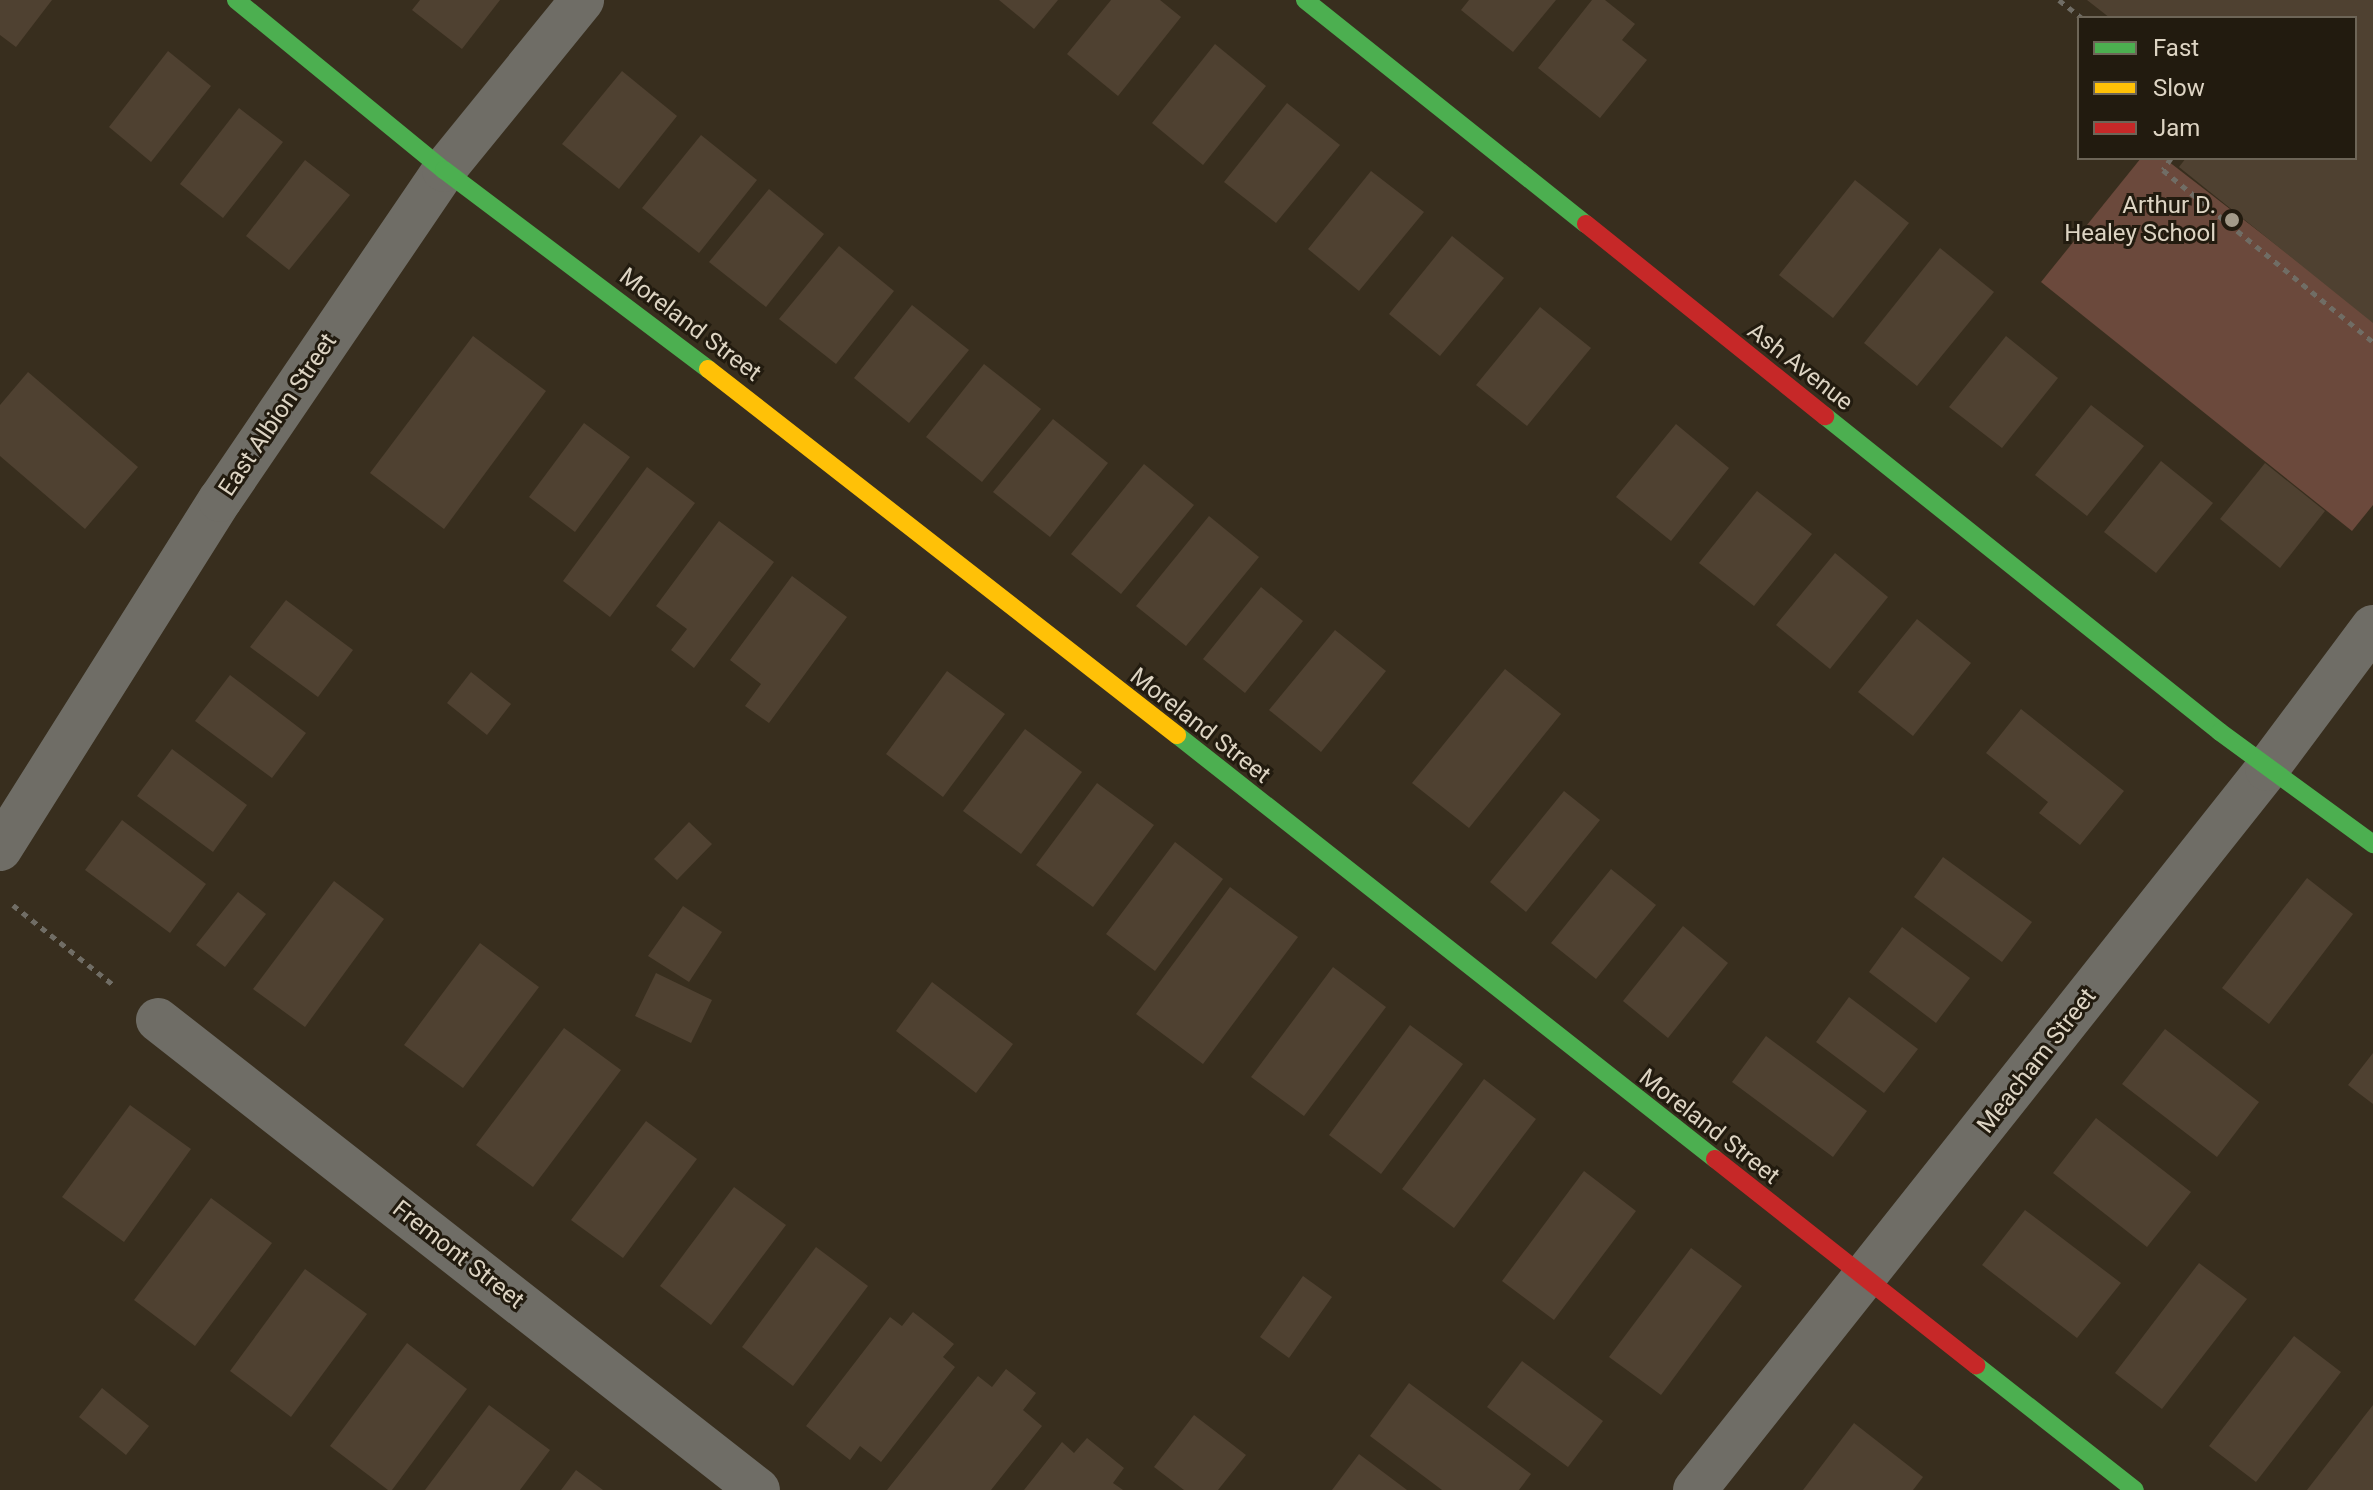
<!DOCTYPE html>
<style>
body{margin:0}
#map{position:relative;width:2373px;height:1490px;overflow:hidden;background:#382e1e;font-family:Roboto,sans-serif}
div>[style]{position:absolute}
.green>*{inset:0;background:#6b493c}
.building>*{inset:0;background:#4f4131}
.path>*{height:5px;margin-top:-2.5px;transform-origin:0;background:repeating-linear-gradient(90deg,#706d65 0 6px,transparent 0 12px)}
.street>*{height:44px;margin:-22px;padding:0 22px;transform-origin:22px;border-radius:22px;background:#6f6d66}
.fast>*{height:18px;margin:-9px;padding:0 9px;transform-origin:9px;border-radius:9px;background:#4caf50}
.slow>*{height:18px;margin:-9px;padding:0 9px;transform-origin:9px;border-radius:9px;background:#ffc107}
.jam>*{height:18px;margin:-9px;padding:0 9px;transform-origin:9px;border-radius:9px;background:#c62828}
.dots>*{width:22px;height:22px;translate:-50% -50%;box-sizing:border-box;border:4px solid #221b0f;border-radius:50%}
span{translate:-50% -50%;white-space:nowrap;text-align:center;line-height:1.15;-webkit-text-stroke:6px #221b0f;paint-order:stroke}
.poi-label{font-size:24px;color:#ddd4c3}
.right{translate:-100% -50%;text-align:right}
.street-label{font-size:24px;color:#ddd4c3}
.legend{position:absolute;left:2077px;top:16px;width:280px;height:144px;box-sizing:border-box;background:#221b0f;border:2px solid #6d6557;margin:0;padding:10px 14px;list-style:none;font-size:24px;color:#ddd4c3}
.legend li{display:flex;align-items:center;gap:16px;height:40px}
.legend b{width:40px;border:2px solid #6d6557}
</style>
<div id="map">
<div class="green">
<div style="clip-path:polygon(2141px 158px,2164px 158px,2373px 320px,2373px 505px,2352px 531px,2041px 282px)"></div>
</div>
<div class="building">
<div style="clip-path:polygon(0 0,52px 0,16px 47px,0 35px)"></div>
<div style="clip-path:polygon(420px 0,500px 0,462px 49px,412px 10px)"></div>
<div style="clip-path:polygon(999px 0,1058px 0,1034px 29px)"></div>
<div style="clip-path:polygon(1111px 0,1160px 0,1181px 17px,1118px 96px,1067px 54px)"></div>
<div style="clip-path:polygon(1469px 0,1556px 0,1513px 52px,1461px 10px)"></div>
<div style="clip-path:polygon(1592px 0,1605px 0,1635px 24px,1622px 40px,1647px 60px,1600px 118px,1538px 68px)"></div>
<div style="clip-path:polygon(2087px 0,2373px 0,2373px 323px,2179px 167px,2186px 158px,2355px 158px,2355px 18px,2110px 18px)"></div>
<div style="clip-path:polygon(1215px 44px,1266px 86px,1203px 165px,1152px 123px)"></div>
<div style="clip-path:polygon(168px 51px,211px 86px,151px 162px,109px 127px)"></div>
<div style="clip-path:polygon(622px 71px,677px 116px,619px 189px,562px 144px)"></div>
<div style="clip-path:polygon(1287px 103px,1340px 145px,1276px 223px,1224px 182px)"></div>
<div style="clip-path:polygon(239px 108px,283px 142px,223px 218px,180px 184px)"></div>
<div style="clip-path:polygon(701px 135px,757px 180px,699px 253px,642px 208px)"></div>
<div style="clip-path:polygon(305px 160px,350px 195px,289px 270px,246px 236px)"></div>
<div style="clip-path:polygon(1371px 171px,1424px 212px,1359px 291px,1308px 249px)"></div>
<div style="clip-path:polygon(1855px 180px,1909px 223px,1833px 318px,1779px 275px)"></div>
<div style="clip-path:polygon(769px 189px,824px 234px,766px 307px,709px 262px)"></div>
<div style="clip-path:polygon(1452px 236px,1504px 278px,1440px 356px,1389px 314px)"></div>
<div style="clip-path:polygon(839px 246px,894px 291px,836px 364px,779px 319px)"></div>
<div style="clip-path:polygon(1940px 248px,1994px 292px,1917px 386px,1864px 343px)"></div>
<div style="clip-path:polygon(912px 305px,969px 350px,909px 423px,854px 378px)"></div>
<div style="clip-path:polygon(1540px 307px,1591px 348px,1527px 426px,1476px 385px)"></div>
<div style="clip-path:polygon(473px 336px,546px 391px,444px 529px,370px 473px)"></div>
<div style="clip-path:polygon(2006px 336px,2058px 378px,2002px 448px,1949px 407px)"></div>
<div style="clip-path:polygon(984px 364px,1041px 409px,982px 482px,926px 437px)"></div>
<div style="clip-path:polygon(28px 372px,138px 467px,85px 529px,0 456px,0 405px)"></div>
<div style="clip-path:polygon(2091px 405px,2144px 446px,2087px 516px,2035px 475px)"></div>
<div style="clip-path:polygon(1053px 419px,1108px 463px,1050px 537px,993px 492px)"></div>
<div style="clip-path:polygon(584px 423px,630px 457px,575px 532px,529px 497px)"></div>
<div style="clip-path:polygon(1676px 424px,1729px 468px,1671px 541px,1616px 497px)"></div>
<div style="clip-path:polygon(2161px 461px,2213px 503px,2156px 573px,2104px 532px)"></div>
<div style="clip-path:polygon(2265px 463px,2325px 511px,2280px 568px,2220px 519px)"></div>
<div style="clip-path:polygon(1144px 464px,1194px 505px,1121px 594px,1071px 554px)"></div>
<div style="clip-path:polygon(647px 467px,695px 503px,610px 617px,563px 581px)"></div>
<div style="clip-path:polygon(1757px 491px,1812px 534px,1754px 606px,1699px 563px)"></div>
<div style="clip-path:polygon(1209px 516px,1259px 557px,1186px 646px,1136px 606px)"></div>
<div style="clip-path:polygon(719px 521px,774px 562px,694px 668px,671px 650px,687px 629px,656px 606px)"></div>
<div style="clip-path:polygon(1835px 553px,1888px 597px,1830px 669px,1776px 625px)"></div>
<div style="clip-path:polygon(792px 576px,847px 617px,769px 723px,745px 706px,761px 684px,730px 660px)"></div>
<div style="clip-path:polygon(1261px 587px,1303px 621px,1245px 693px,1203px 659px)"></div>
<div style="clip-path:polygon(286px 600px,353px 650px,318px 697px,250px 647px)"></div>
<div style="clip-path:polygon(1917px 619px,1971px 663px,1913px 736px,1858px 692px)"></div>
<div style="clip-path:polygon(1335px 630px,1386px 671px,1321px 752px,1269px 710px)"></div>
<div style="clip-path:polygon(1505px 669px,1561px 714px,1469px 828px,1412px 783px)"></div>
<div style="clip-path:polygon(947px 671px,1005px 714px,943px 797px,886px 754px)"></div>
<div style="clip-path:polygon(471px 672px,511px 704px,487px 735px,447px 703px)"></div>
<div style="clip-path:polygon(230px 675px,306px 733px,272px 778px,195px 721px)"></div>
<div style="clip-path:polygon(2021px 709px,2124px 791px,2080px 845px,2039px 813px,2048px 802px,1986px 753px)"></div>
<div style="clip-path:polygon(1025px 729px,1082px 772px,1021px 854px,963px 811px)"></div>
<div style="clip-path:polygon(172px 749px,247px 805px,213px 852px,137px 796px)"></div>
<div style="clip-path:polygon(1097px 783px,1154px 825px,1093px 907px,1036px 865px)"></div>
<div style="clip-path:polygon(1564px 791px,1600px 820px,1526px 912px,1490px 882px)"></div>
<div style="clip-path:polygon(122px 820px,206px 884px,170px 933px,85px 870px)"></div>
<div style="clip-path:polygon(689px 822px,712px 844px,677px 880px,654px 859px)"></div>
<div style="clip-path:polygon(1175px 842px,1223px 879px,1155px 971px,1106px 934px)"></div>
<div style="clip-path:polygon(1943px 857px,2032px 922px,2002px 962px,1914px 897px)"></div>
<div style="clip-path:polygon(1611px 869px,1656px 905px,1596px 979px,1551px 943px)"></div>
<div style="clip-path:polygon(2307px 878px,2353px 914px,2269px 1024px,2222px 988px)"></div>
<div style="clip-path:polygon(334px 881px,384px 919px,305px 1027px,253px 989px)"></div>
<div style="clip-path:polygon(1230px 887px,1298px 937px,1203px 1064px,1136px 1014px)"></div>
<div style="clip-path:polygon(238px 892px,266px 914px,225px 967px,196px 945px)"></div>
<div style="clip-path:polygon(683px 906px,722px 932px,689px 982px,648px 956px)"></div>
<div style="clip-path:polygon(1683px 926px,1728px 963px,1668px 1038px,1623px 1001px)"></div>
<div style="clip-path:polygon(1902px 927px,1970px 978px,1936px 1023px,1869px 972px)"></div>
<div style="clip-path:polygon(480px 943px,539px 987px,463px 1088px,404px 1045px)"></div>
<div style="clip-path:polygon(1333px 967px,1386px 1007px,1304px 1116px,1251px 1077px)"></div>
<div style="clip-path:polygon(656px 973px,712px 1000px,691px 1043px,635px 1016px)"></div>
<div style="clip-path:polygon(932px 982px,1013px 1044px,976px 1093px,896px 1031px)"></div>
<div style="clip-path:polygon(1849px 997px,1918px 1049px,1884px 1093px,1816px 1042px)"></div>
<div style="clip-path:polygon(1410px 1025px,1463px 1064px,1381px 1174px,1329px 1135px)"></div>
<div style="clip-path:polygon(564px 1028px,621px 1070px,533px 1187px,476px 1145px)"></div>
<div style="clip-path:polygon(2165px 1029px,2259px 1102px,2217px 1157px,2122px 1084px)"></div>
<div style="clip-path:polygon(1766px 1036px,1867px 1111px,1833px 1157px,1732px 1082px)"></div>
<div style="clip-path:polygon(2373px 1053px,2373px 1104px,2348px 1085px)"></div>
<div style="clip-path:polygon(1484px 1079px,1536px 1119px,1454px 1228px,1402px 1189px)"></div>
<div style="clip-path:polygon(130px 1105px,191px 1149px,124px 1242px,62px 1197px)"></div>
<div style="clip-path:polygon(2096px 1118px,2191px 1192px,2147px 1247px,2053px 1173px)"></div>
<div style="clip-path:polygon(646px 1121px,697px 1159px,623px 1258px,571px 1220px)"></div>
<div style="clip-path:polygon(1584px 1171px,1636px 1211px,1554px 1320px,1502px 1281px)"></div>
<div style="clip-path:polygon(734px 1187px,786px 1225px,711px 1325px,660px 1286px)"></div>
<div style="clip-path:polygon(211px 1198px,272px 1243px,195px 1346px,134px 1300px)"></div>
<div style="clip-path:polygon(2025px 1210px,2121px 1283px,2077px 1338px,1982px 1265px)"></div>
<div style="clip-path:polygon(816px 1247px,868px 1286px,793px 1386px,742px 1347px)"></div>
<div style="clip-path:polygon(1691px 1248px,1742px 1286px,1661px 1395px,1609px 1357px)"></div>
<div style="clip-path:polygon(2199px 1263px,2247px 1299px,2162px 1409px,2115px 1373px)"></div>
<div style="clip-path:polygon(305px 1269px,367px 1314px,291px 1417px,230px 1371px)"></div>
<div style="clip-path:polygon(1303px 1276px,1332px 1297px,1289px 1358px,1260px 1337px)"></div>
<div style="clip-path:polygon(913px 1312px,954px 1344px,943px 1357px,955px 1367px,881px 1462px,860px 1446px,850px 1460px,806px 1426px,890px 1317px,902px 1326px)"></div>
<div style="clip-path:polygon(2294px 1336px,2341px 1372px,2256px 1482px,2209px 1446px)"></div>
<div style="clip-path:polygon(407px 1343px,467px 1389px,392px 1490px,388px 1490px,330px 1446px)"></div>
<div style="clip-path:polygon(1522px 1361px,1603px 1421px,1568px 1467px,1487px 1407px)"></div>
<div style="clip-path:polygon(1006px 1369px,1036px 1393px,1023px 1410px,1042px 1426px,991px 1490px,887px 1490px,978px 1376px,992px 1387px)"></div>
<div style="clip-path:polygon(1409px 1383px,1531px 1474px,1519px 1490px,1442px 1490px,1370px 1436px)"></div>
<div style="clip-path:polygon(102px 1388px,149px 1426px,126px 1455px,79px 1417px)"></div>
<div style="clip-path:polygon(489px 1405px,550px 1450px,520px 1490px,425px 1490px)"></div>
<div style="clip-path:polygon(2373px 1405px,2373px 1490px,2307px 1490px)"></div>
<div style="clip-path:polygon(1194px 1415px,1246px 1455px,1218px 1490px,1184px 1490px,1154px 1467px)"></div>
<div style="clip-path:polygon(1854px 1423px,1923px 1477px,1913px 1490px,1803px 1490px)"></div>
<div style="clip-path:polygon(1087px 1438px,1124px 1468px,1113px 1483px,1123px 1490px,1024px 1490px,1062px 1442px,1074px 1453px)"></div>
<div style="clip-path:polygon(1359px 1454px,1407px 1490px,1332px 1490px)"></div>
<div style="clip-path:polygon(576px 1470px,603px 1490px,561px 1490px)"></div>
</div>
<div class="path">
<div style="left:2059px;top:0;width:29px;rotate:38deg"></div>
<div style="left:2171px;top:158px;width:14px;rotate:124deg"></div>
<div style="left:2163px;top:170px;width:271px;rotate:39.3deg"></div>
<div style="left:13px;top:905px;width:130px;rotate:38.5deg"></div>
</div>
<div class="street">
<div style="left:0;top:849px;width:413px;rotate:-57.8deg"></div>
<div style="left:220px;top:500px;width:399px;rotate:-55.8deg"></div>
<div style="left:444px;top:170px;width:219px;rotate:-50.9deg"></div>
<div style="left:158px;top:1020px;width:762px;rotate:38.07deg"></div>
<div style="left:1695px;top:1490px;width:920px;rotate:-51.57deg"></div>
<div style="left:2267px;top:769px;width:177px;rotate:-53.3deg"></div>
</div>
<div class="fast">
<div style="left:236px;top:0;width:269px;rotate:39.3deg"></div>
<div style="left:444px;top:170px;width:331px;rotate:37deg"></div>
<div style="left:1305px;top:0;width:359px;rotate:38.6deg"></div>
<div style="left:1825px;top:416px;width:506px;rotate:38.66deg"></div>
<div style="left:2220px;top:732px;width:190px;rotate:36.2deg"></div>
<div style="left:1177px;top:735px;width:685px;rotate:38.24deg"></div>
<div style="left:1976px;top:1365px;width:202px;rotate:38.2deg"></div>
</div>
<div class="slow">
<div style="left:708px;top:369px;width:595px;rotate:37.97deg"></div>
</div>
<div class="jam">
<div style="left:1586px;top:224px;width:307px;rotate:38.8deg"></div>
<div style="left:1715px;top:1159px;width:333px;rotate:38.3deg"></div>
</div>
<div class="dots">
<div style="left:2232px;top:220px;background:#a39a89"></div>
</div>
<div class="poi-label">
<span class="right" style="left:2216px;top:220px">Arthur D.<br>Healey School</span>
</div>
<div class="street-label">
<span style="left:690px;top:325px;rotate:37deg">Moreland Street</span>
<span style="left:1800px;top:367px;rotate:38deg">Ash Avenue</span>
<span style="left:278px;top:415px;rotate:-56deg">East Albion Street</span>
<span style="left:1200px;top:726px;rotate:38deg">Moreland Street</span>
<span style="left:2037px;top:1061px;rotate:-52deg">Meacham Street</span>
<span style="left:1709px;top:1127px;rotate:38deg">Moreland Street</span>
<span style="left:458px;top:1255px;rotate:38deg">Fremont Street</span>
</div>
<ul class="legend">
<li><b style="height:10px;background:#4caf50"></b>Fast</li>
<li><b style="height:10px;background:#ffc107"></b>Slow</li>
<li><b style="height:10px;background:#c62828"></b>Jam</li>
</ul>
</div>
